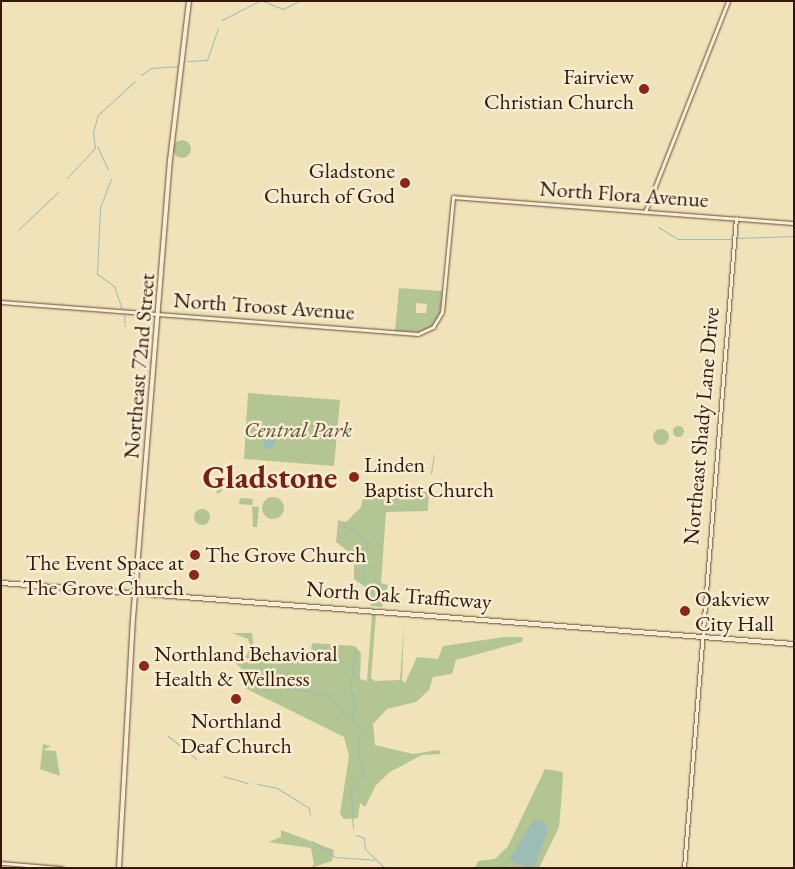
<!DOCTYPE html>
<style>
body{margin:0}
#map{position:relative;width:795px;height:869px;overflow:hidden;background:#f1e3b9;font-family:"EB Garamond",serif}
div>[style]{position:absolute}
.green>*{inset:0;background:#b4c594}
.round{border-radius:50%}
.water>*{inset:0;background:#9cbdb6}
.stream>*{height:1px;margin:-0.5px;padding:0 0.5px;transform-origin:0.5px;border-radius:0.5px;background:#9cbdb6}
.roads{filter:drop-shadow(0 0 1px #654a36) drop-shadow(0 0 1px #654a36)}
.tertiary>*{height:3px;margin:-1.5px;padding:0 1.5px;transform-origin:1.5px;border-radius:1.5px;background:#f6edd2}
.secondary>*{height:4px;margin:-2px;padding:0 2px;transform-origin:2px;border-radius:2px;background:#f6edd2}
.dots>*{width:14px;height:14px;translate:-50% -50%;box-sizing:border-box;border:2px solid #f6edd2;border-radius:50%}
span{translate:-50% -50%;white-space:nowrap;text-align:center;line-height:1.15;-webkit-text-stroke:5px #f6edd2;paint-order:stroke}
.poi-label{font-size:22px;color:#36170b}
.right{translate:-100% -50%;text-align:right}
.left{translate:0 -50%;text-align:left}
.street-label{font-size:22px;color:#36170b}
.park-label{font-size:22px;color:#5c4b34;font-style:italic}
.town-label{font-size:32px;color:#7a1f14;font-weight:700}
.frame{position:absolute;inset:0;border:2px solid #36170b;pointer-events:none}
</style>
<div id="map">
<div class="green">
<div class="round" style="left:173px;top:140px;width:18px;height:18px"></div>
<div style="clip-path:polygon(evenodd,399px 288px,442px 291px,440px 313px,432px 326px,419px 332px,395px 331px,399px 288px,416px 303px,427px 304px,426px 313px,416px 313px,416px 303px)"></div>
<div style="clip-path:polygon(248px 393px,340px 400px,334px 466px,244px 459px)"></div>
<div class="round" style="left:672.5px;top:425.5px;width:11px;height:11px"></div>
<div class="round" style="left:653px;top:429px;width:16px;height:16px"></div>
<div style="clip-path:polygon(214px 477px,223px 477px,222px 491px,217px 494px)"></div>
<div style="clip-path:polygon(365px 486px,429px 492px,428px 511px,386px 512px,381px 583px,388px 585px,382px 607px,371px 606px,368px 589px,354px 579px,354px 556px,336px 542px,338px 520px,346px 522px,361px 507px)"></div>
<div class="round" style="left:262px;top:497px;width:22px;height:22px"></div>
<div style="clip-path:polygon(240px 498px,253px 499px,252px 506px,259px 507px,257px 527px,253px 527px,252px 505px,239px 504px)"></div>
<div class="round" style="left:194px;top:509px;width:16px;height:16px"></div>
<div style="clip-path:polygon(372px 614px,376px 615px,371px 678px,375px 681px,400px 680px,404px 623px,402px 680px,405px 683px,417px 657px,438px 659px,443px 646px,504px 637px,523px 637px,522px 642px,456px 660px,452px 674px,433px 677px,429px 690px,416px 702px,387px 709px,373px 724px,375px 745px,413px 754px,439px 750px,441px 754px,422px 755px,390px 772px,376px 785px,365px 807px,360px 803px,358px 818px,344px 819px,340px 814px,349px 756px,344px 737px,245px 688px,241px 668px,233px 661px,247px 655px,250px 646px,248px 639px,232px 633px,252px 633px,254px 650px,297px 652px,310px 659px,312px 643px,355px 646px,361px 653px,360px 679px,367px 681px)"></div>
<div style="clip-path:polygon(43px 744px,51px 746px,43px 750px,56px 751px,60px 776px,40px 769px)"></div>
<div style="clip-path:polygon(545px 769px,563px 772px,562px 792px,559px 827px,539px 868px,475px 868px,478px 861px,495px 859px,508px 846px)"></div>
<div style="clip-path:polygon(281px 830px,334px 850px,332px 861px,311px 868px,314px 864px,311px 848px,268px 842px,281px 837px)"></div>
</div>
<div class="water">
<div class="round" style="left:263px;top:437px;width:12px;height:12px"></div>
<div style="clip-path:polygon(534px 819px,547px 824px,547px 831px,535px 866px,526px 868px,509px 860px)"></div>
</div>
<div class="stream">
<div style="left:263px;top:1px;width:22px;rotate:22deg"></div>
<div style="left:283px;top:9px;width:18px;rotate:-27deg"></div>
<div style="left:222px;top:20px;width:42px;rotate:-27.2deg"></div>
<div style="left:187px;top:61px;width:20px;rotate:-3deg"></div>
<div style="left:207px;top:60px;width:34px;rotate:-71deg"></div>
<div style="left:141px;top:75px;width:12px;rotate:-35deg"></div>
<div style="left:151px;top:68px;width:26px;rotate:-4deg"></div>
<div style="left:97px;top:146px;width:26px;rotate:65deg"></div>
<div style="left:67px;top:178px;width:41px;rotate:-47deg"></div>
<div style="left:95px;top:148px;width:16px;rotate:-97deg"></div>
<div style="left:93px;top:132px;width:18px;rotate:-74deg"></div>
<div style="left:98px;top:115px;width:50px;rotate:-42.6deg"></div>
<div style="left:111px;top:179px;width:31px;rotate:111deg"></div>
<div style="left:100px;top:208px;width:66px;rotate:92.6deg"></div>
<div style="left:97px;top:274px;width:21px;rotate:35deg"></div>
<div style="left:114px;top:286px;width:24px;rotate:71deg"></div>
<div style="left:658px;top:227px;width:23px;rotate:31deg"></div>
<div style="left:678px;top:239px;width:52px"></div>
<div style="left:19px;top:229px;width:54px;rotate:-43.5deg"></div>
<div style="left:738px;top:238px;width:56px;rotate:-2deg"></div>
<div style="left:124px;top:315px;width:11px;rotate:85deg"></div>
<div style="left:431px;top:473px;width:18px;rotate:-81deg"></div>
<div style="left:342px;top:525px;width:30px;rotate:30deg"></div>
<div style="left:368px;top:540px;width:44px;rotate:97.8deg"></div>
<div style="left:263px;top:673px;width:23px;rotate:34deg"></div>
<div style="left:282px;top:686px;width:51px;rotate:11.3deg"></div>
<div style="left:332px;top:696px;width:21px;rotate:62deg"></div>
<div style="left:342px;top:715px;width:11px;rotate:27deg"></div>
<div style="left:168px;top:736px;width:36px;rotate:39deg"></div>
<div style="left:223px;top:776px;width:26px;rotate:16deg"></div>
<div style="left:257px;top:784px;width:20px;rotate:11deg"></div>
<div style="left:277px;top:788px;width:38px;rotate:32deg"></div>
<div style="left:309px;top:808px;width:7px;rotate:82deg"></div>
<div style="left:353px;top:828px;width:39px;rotate:-93deg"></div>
<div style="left:351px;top:789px;width:19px;rotate:-51deg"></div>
<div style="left:363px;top:774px;width:22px;rotate:-103deg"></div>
<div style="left:358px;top:753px;width:26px;rotate:-86deg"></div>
<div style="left:360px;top:727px;width:11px;rotate:-139deg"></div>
<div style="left:352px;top:720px;width:17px;rotate:-80deg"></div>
<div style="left:355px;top:703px;width:16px;rotate:-108deg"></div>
<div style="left:350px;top:688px;width:37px;rotate:-82deg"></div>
<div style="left:356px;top:835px;width:9px;rotate:21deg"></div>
<div style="left:364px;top:838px;width:11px;rotate:85deg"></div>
<div style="left:365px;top:849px;width:28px;rotate:44deg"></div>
<div style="left:312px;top:841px;width:28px;rotate:35deg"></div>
<div style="left:335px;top:857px;width:39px;rotate:4deg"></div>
<div style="left:501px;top:868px;width:11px;rotate:-45deg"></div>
</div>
<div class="roads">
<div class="tertiary">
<div style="left:645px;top:212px;width:227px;rotate:-68.5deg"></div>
<div style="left:1px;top:302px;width:418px;rotate:4.4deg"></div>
<div style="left:418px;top:334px;width:17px;rotate:-25deg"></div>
<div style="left:433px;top:327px;width:17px;rotate:-59deg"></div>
<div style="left:442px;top:312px;width:116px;rotate:-84.5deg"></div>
<div style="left:453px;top:197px;width:342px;rotate:4.4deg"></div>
<div style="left:1px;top:863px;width:61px;rotate:4.7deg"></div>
<div style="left:684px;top:868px;width:652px;rotate:-85.43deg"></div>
</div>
<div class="secondary">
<div style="left:1px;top:583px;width:795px;rotate:4.4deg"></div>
<div style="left:119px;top:868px;width:249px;rotate:-86.8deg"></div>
<div style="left:133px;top:619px;width:460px;rotate:-85.4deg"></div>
<div style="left:170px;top:160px;width:160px;rotate:-83.2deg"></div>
</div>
</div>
<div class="dots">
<div style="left:644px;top:89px;background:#8f2418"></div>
<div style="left:405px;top:183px;background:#8f2418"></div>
<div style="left:354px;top:477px;background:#8f2418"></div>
<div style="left:195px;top:555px;background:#8f2418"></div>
<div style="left:194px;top:575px;background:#8f2418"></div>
<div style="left:685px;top:611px;background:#8f2418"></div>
<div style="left:144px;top:666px;background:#8f2418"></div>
<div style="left:236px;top:699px;background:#8f2418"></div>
</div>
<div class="poi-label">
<span class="right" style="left:634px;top:89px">Fairview<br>Christian Church</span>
<span class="right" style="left:395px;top:183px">Gladstone<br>Church of God</span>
<span class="left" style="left:364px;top:477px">Linden<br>Baptist Church</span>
<span class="left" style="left:205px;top:555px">The Grove Church</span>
<span class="right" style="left:184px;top:575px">The Event Space at<br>The Grove Church</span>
<span class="left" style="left:695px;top:611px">Oakview<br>City Hall</span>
<span class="left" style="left:154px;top:666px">Northland Behavioral<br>Health &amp; Wellness</span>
<span style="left:236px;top:733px">Northland<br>Deaf Church</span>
</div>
<div class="street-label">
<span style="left:624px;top:194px;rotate:4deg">North Flora Avenue</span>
<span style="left:264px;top:306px;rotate:4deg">North Troost Avenue</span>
<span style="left:139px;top:366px;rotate:-85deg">Northeast 72nd Street</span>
<span style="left:701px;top:426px;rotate:-85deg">Northeast Shady Lane Drive</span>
<span style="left:399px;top:595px;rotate:4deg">North Oak Trafficway</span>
</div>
<div class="park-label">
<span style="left:298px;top:430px">Central Park</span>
</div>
<div class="town-label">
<span style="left:270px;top:477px">Gladstone</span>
</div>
<div class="frame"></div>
</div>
